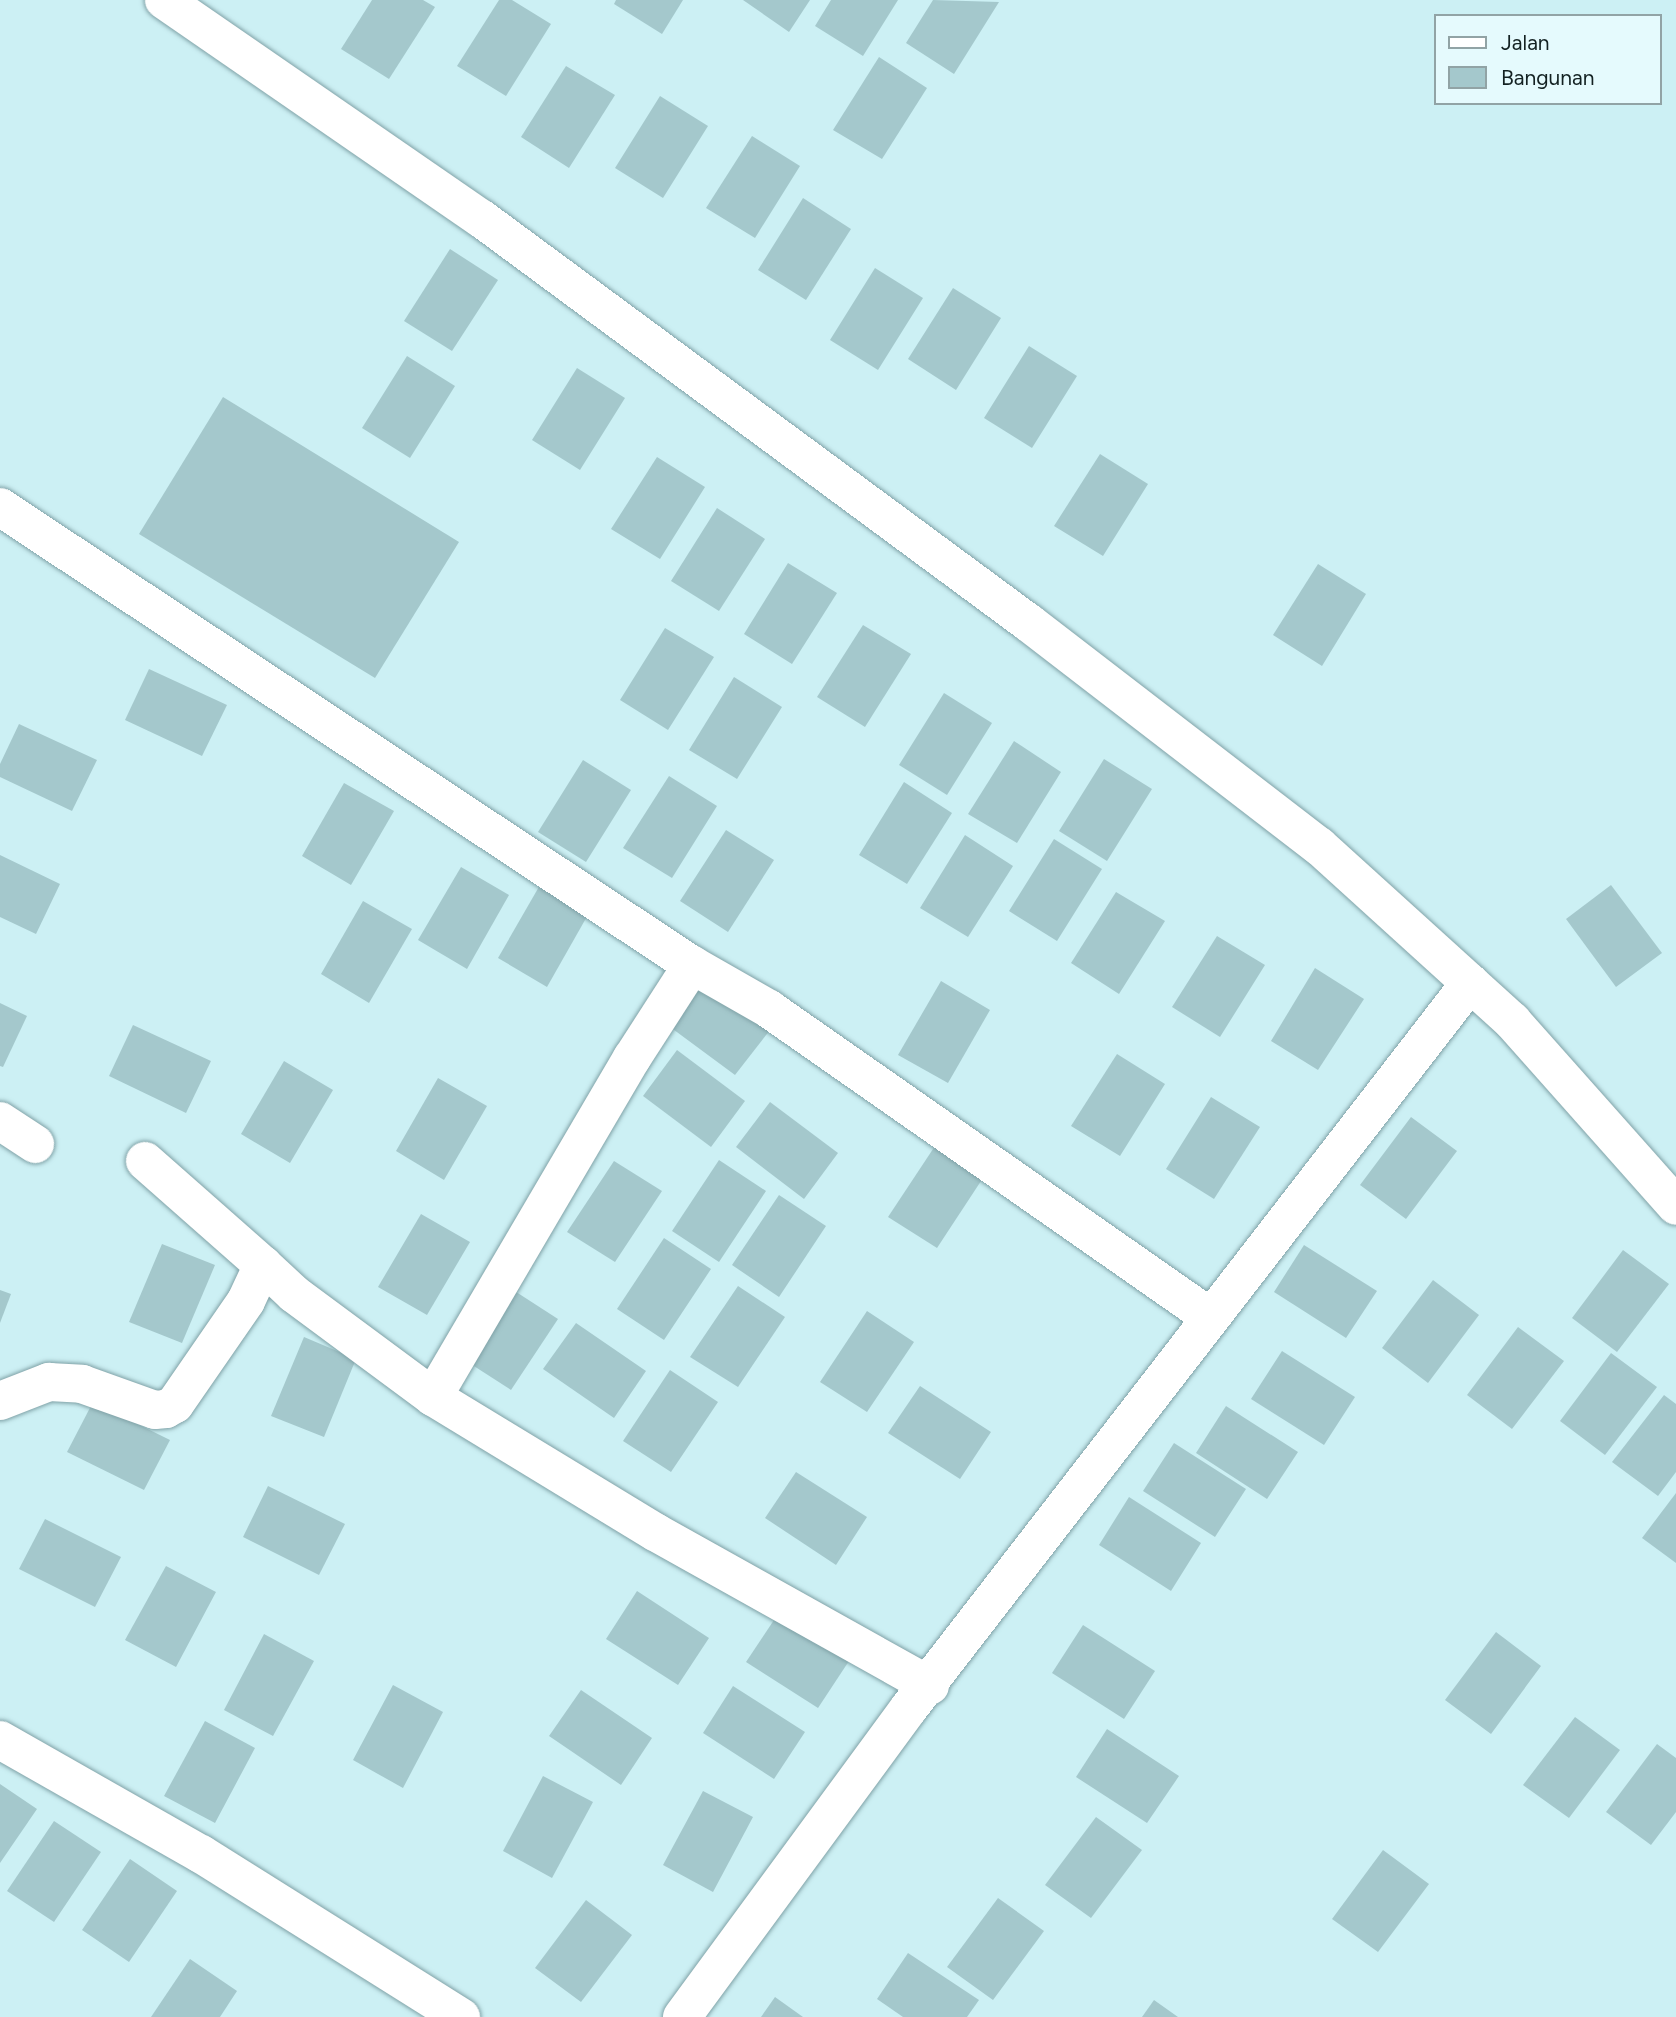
<!DOCTYPE html>
<style>
body{margin:0}
#map{position:relative;width:1676px;height:2017px;overflow:hidden;background:#ccf0f4;font-family:Figtree,sans-serif}
div>[style]{position:absolute}
.building>*{inset:0;background:#a4c8cc}
.roads{filter:drop-shadow(0 0 2px #80a2a7) drop-shadow(0 0 2px #80a2a7)}
.minor>*{height:38px;margin:-19px;padding:0 19px;transform-origin:19px;border-radius:19px;background:#fff}
span{translate:-50% -50%;white-space:nowrap;text-align:center;line-height:1.15;-webkit-text-stroke:7px #e5fafd;paint-order:stroke}
.legend{position:absolute;left:1434px;top:14px;width:228px;height:91px;box-sizing:border-box;background:#e5fafd;border:2px solid #91a3a5;margin:0;padding:9px 12px;list-style:none;font-size:21px;color:#132122}
.legend li{display:flex;align-items:center;gap:14px;height:35px}
.legend b{width:35px;border:2px solid #91a3a5}
</style>
<div id="map">
<div class="building">
<div style="clip-path:polygon(372px 0,423px 0,435px 7px,389px 79px,341px 49px)"></div>
<div style="clip-path:polygon(499px 0,512px 0,551px 24px,506px 96px,457px 66px)"></div>
<div style="clip-path:polygon(616px 0,683px 0,662px 34px,614px 4px)"></div>
<div style="clip-path:polygon(743px 0,810px 0,789px 32px)"></div>
<div style="clip-path:polygon(831px 0,898px 0,863px 56px,815px 26px)"></div>
<div style="clip-path:polygon(933px 0,999px 2px,954px 74px,906px 43px)"></div>
<div style="clip-path:polygon(879px 57px,927px 88px,882px 159px,833px 130px)"></div>
<div style="clip-path:polygon(566px 66px,615px 95px,569px 168px,521px 137px)"></div>
<div style="clip-path:polygon(660px 96px,708px 126px,663px 198px,615px 168px)"></div>
<div style="clip-path:polygon(752px 136px,800px 166px,755px 238px,706px 208px)"></div>
<div style="clip-path:polygon(803px 198px,851px 229px,806px 300px,758px 270px)"></div>
<div style="clip-path:polygon(450px 249px,498px 280px,452px 351px,404px 321px)"></div>
<div style="clip-path:polygon(875px 268px,923px 298px,878px 370px,830px 340px)"></div>
<div style="clip-path:polygon(953px 288px,1001px 318px,956px 390px,908px 359px)"></div>
<div style="clip-path:polygon(1029px 346px,1077px 376px,1032px 448px,984px 418px)"></div>
<div style="clip-path:polygon(407px 356px,455px 386px,410px 458px,362px 428px)"></div>
<div style="clip-path:polygon(577px 368px,625px 398px,580px 470px,532px 440px)"></div>
<div style="clip-path:polygon(223px 397px,459px 542px,375px 678px,139px 534px)"></div>
<div style="clip-path:polygon(1100px 454px,1148px 484px,1103px 556px,1054px 526px)"></div>
<div style="clip-path:polygon(657px 457px,705px 487px,660px 559px,611px 529px)"></div>
<div style="clip-path:polygon(717px 508px,765px 539px,719px 611px,671px 581px)"></div>
<div style="clip-path:polygon(788px 563px,837px 593px,792px 664px,744px 634px)"></div>
<div style="clip-path:polygon(1318px 564px,1366px 594px,1322px 666px,1273px 635px)"></div>
<div style="clip-path:polygon(863px 625px,911px 654px,865px 727px,817px 697px)"></div>
<div style="clip-path:polygon(665px 628px,714px 657px,668px 730px,620px 700px)"></div>
<div style="clip-path:polygon(149px 669px,227px 705px,202px 756px,125px 720px)"></div>
<div style="clip-path:polygon(734px 677px,782px 707px,737px 779px,689px 750px)"></div>
<div style="clip-path:polygon(944px 693px,992px 723px,947px 795px,899px 765px)"></div>
<div style="clip-path:polygon(19px 724px,97px 760px,72px 811px,0 777px,0 764px)"></div>
<div style="clip-path:polygon(1014px 741px,1061px 772px,1017px 843px,968px 814px)"></div>
<div style="clip-path:polygon(1104px 759px,1152px 789px,1107px 861px,1059px 831px)"></div>
<div style="clip-path:polygon(583px 760px,631px 790px,586px 862px,538px 832px)"></div>
<div style="clip-path:polygon(669px 776px,717px 806px,672px 878px,623px 848px)"></div>
<div style="clip-path:polygon(904px 782px,952px 813px,907px 884px,859px 855px)"></div>
<div style="clip-path:polygon(344px 783px,394px 811px,351px 885px,302px 856px)"></div>
<div style="clip-path:polygon(726px 830px,774px 860px,728px 932px,680px 901px)"></div>
<div style="clip-path:polygon(965px 835px,1013px 866px,968px 937px,920px 908px)"></div>
<div style="clip-path:polygon(1054px 839px,1102px 869px,1057px 941px,1009px 911px)"></div>
<div style="clip-path:polygon(0 855px,60px 884px,36px 934px,0 917px)"></div>
<div style="clip-path:polygon(461px 867px,509px 895px,467px 969px,418px 940px)"></div>
<div style="clip-path:polygon(540px 885px,589px 913px,547px 987px,498px 958px)"></div>
<div style="clip-path:polygon(1611px 885px,1662px 953px,1616px 987px,1566px 919px)"></div>
<div style="clip-path:polygon(1116px 892px,1165px 921px,1119px 994px,1071px 963px)"></div>
<div style="clip-path:polygon(363px 901px,412px 929px,369px 1003px,321px 974px)"></div>
<div style="clip-path:polygon(1217px 936px,1265px 965px,1220px 1037px,1172px 1007px)"></div>
<div style="clip-path:polygon(1315px 968px,1364px 999px,1318px 1070px,1271px 1041px)"></div>
<div style="clip-path:polygon(701px 979px,770px 1030px,735px 1075px,666px 1024px)"></div>
<div style="clip-path:polygon(941px 981px,990px 1010px,948px 1083px,898px 1055px)"></div>
<div style="clip-path:polygon(0 1003px,27px 1016px,3px 1067px,0 1066px)"></div>
<div style="clip-path:polygon(133px 1025px,211px 1061px,186px 1113px,109px 1076px)"></div>
<div style="clip-path:polygon(677px 1050px,745px 1101px,711px 1147px,643px 1096px)"></div>
<div style="clip-path:polygon(1117px 1054px,1165px 1084px,1120px 1156px,1071px 1126px)"></div>
<div style="clip-path:polygon(284px 1061px,333px 1090px,290px 1163px,241px 1134px)"></div>
<div style="clip-path:polygon(438px 1078px,487px 1106px,444px 1180px,396px 1151px)"></div>
<div style="clip-path:polygon(1211px 1097px,1260px 1127px,1214px 1199px,1166px 1169px)"></div>
<div style="clip-path:polygon(770px 1102px,838px 1153px,804px 1199px,736px 1147px)"></div>
<div style="clip-path:polygon(1411px 1117px,1457px 1151px,1406px 1219px,1360px 1185px)"></div>
<div style="clip-path:polygon(935px 1146px,983px 1178px,937px 1248px,888px 1217px)"></div>
<div style="clip-path:polygon(719px 1160px,766px 1191px,719px 1262px,672px 1231px)"></div>
<div style="clip-path:polygon(614px 1161px,662px 1191px,615px 1262px,567px 1232px)"></div>
<div style="clip-path:polygon(779px 1195px,826px 1226px,779px 1297px,732px 1265px)"></div>
<div style="clip-path:polygon(421px 1214px,470px 1242px,427px 1315px,378px 1287px)"></div>
<div style="clip-path:polygon(664px 1238px,711px 1269px,664px 1340px,617px 1309px)"></div>
<div style="clip-path:polygon(162px 1244px,215px 1265px,182px 1343px,129px 1322px)"></div>
<div style="clip-path:polygon(1304px 1245px,1377px 1291px,1346px 1338px,1274px 1292px)"></div>
<div style="clip-path:polygon(1623px 1250px,1669px 1284px,1617px 1352px,1572px 1318px)"></div>
<div style="clip-path:polygon(1433px 1280px,1479px 1315px,1428px 1383px,1382px 1348px)"></div>
<div style="clip-path:polygon(738px 1286px,785px 1317px,738px 1387px,690px 1357px)"></div>
<div style="clip-path:polygon(510px 1288px,558px 1319px,511px 1390px,463px 1359px)"></div>
<div style="clip-path:polygon(0 1290px,11px 1294px,0 1323px)"></div>
<div style="clip-path:polygon(867px 1311px,914px 1342px,867px 1412px,820px 1382px)"></div>
<div style="clip-path:polygon(576px 1323px,646px 1371px,614px 1418px,543px 1369px)"></div>
<div style="clip-path:polygon(1518px 1327px,1564px 1361px,1512px 1429px,1467px 1395px)"></div>
<div style="clip-path:polygon(304px 1337px,356px 1359px,324px 1437px,271px 1416px)"></div>
<div style="clip-path:polygon(1282px 1351px,1355px 1397px,1324px 1445px,1251px 1399px)"></div>
<div style="clip-path:polygon(1611px 1353px,1657px 1387px,1605px 1455px,1560px 1421px)"></div>
<div style="clip-path:polygon(670px 1370px,718px 1402px,671px 1472px,623px 1441px)"></div>
<div style="clip-path:polygon(920px 1386px,991px 1432px,960px 1479px,888px 1433px)"></div>
<div style="clip-path:polygon(1664px 1395px,1676px 1404px,1676px 1472px,1658px 1496px,1612px 1462px)"></div>
<div style="clip-path:polygon(93px 1402px,170px 1440px,144px 1490px,67px 1452px)"></div>
<div style="clip-path:polygon(1226px 1406px,1298px 1452px,1267px 1499px,1196px 1453px)"></div>
<div style="clip-path:polygon(1174px 1443px,1246px 1489px,1215px 1537px,1143px 1491px)"></div>
<div style="clip-path:polygon(796px 1472px,867px 1517px,836px 1565px,765px 1518px)"></div>
<div style="clip-path:polygon(268px 1486px,345px 1524px,319px 1575px,243px 1537px)"></div>
<div style="clip-path:polygon(1676px 1493px,1676px 1563px,1642px 1538px)"></div>
<div style="clip-path:polygon(1129px 1497px,1201px 1543px,1171px 1591px,1099px 1545px)"></div>
<div style="clip-path:polygon(45px 1519px,121px 1557px,95px 1607px,19px 1569px)"></div>
<div style="clip-path:polygon(166px 1566px,216px 1592px,176px 1667px,125px 1640px)"></div>
<div style="clip-path:polygon(637px 1591px,709px 1638px,678px 1685px,606px 1639px)"></div>
<div style="clip-path:polygon(778px 1614px,849px 1661px,818px 1708px,746px 1662px)"></div>
<div style="clip-path:polygon(1083px 1625px,1155px 1671px,1124px 1719px,1052px 1673px)"></div>
<div style="clip-path:polygon(1496px 1632px,1541px 1666px,1491px 1734px,1445px 1700px)"></div>
<div style="clip-path:polygon(264px 1634px,314px 1661px,273px 1736px,224px 1710px)"></div>
<div style="clip-path:polygon(393px 1685px,443px 1712px,403px 1788px,353px 1760px)"></div>
<div style="clip-path:polygon(733px 1686px,805px 1732px,774px 1779px,703px 1733px)"></div>
<div style="clip-path:polygon(581px 1690px,652px 1738px,621px 1785px,549px 1736px)"></div>
<div style="clip-path:polygon(1575px 1717px,1620px 1750px,1569px 1818px,1523px 1785px)"></div>
<div style="clip-path:polygon(205px 1721px,255px 1748px,215px 1823px,164px 1796px)"></div>
<div style="clip-path:polygon(1107px 1729px,1179px 1776px,1147px 1823px,1076px 1777px)"></div>
<div style="clip-path:polygon(1657px 1744px,1676px 1758px,1676px 1812px,1651px 1845px,1606px 1812px)"></div>
<div style="clip-path:polygon(543px 1776px,593px 1802px,552px 1878px,503px 1851px)"></div>
<div style="clip-path:polygon(0 1784px,37px 1809px,0 1863px)"></div>
<div style="clip-path:polygon(703px 1791px,753px 1817px,713px 1892px,663px 1865px)"></div>
<div style="clip-path:polygon(1096px 1817px,1142px 1850px,1091px 1918px,1045px 1885px)"></div>
<div style="clip-path:polygon(54px 1821px,101px 1852px,54px 1922px,7px 1891px)"></div>
<div style="clip-path:polygon(1383px 1850px,1429px 1884px,1378px 1952px,1332px 1919px)"></div>
<div style="clip-path:polygon(130px 1859px,177px 1891px,129px 1962px,82px 1930px)"></div>
<div style="clip-path:polygon(998px 1898px,1044px 1931px,993px 2000px,947px 1967px)"></div>
<div style="clip-path:polygon(586px 1900px,632px 1935px,581px 2002px,535px 1968px)"></div>
<div style="clip-path:polygon(908px 1953px,979px 2000px,967px 2017px,903px 2017px,877px 1999px)"></div>
<div style="clip-path:polygon(190px 1959px,237px 1991px,220px 2017px,151px 2017px)"></div>
<div style="clip-path:polygon(775px 1997px,803px 2017px,761px 2017px)"></div>
<div style="clip-path:polygon(1154px 2000px,1178px 2017px,1142px 2017px)"></div>
</div>
<div class="roads">
<div class="minor">
<div style="left:164px;top:0;width:386px;rotate:34.6deg"></div>
<div style="left:482px;top:219px;width:680px;rotate:36.45deg"></div>
<div style="left:1029px;top:623px;width:366px;rotate:37.6deg"></div>
<div style="left:1319px;top:846px;width:261px;rotate:42.2deg"></div>
<div style="left:1512px;top:1021px;width:247px;rotate:48.4deg"></div>
<div style="left:0;top:507px;width:830px;rotate:33.5deg"></div>
<div style="left:692px;top:965px;width:89px;rotate:29.7deg"></div>
<div style="left:769px;top:1009px;width:538px;rotate:34.93deg"></div>
<div style="left:0;top:1121px;width:42px;rotate:33.3deg"></div>
<div style="left:145px;top:1161px;width:157px;rotate:41.4deg"></div>
<div style="left:433px;top:1397px;width:393px;rotate:-59.6deg"></div>
<div style="left:632px;top:1058px;width:111px;rotate:-57.2deg"></div>
<div style="left:0;top:1401px;width:53px;rotate:-21.2deg"></div>
<div style="left:49px;top:1382px;width:33px;rotate:3deg"></div>
<div style="left:82px;top:1384px;width:77px;rotate:19.6deg"></div>
<div style="left:155px;top:1410px;width:11px;rotate:-5deg"></div>
<div style="left:166px;top:1409px;width:10px;rotate:-29deg"></div>
<div style="left:175px;top:1404px;width:125px;rotate:-55.4deg"></div>
<div style="left:246px;top:1301px;width:40px;rotate:-65deg"></div>
<div style="left:263px;top:1265px;width:42px;rotate:43.1deg"></div>
<div style="left:294px;top:1294px;width:173px;rotate:36.5deg"></div>
<div style="left:433px;top:1397px;width:260px;rotate:31.3deg"></div>
<div style="left:655px;top:1532px;width:315px;rotate:29.2deg"></div>
<div style="left:0;top:1740px;width:231px;rotate:29.6deg"></div>
<div style="left:201px;top:1854px;width:307px;rotate:32.1deg"></div>
<div style="left:682px;top:2017px;width:383px;rotate:-53.7deg"></div>
<div style="left:909px;top:1708px;width:917px;rotate:-52.27deg"></div>
</div>
</div>
<ul class="legend">
<li><b style="height:9px;background:#fff"></b>Jalan</li>
<li><b style="height:19px;background:#a4c8cc"></b>Bangunan</li>
</ul>
</div>
